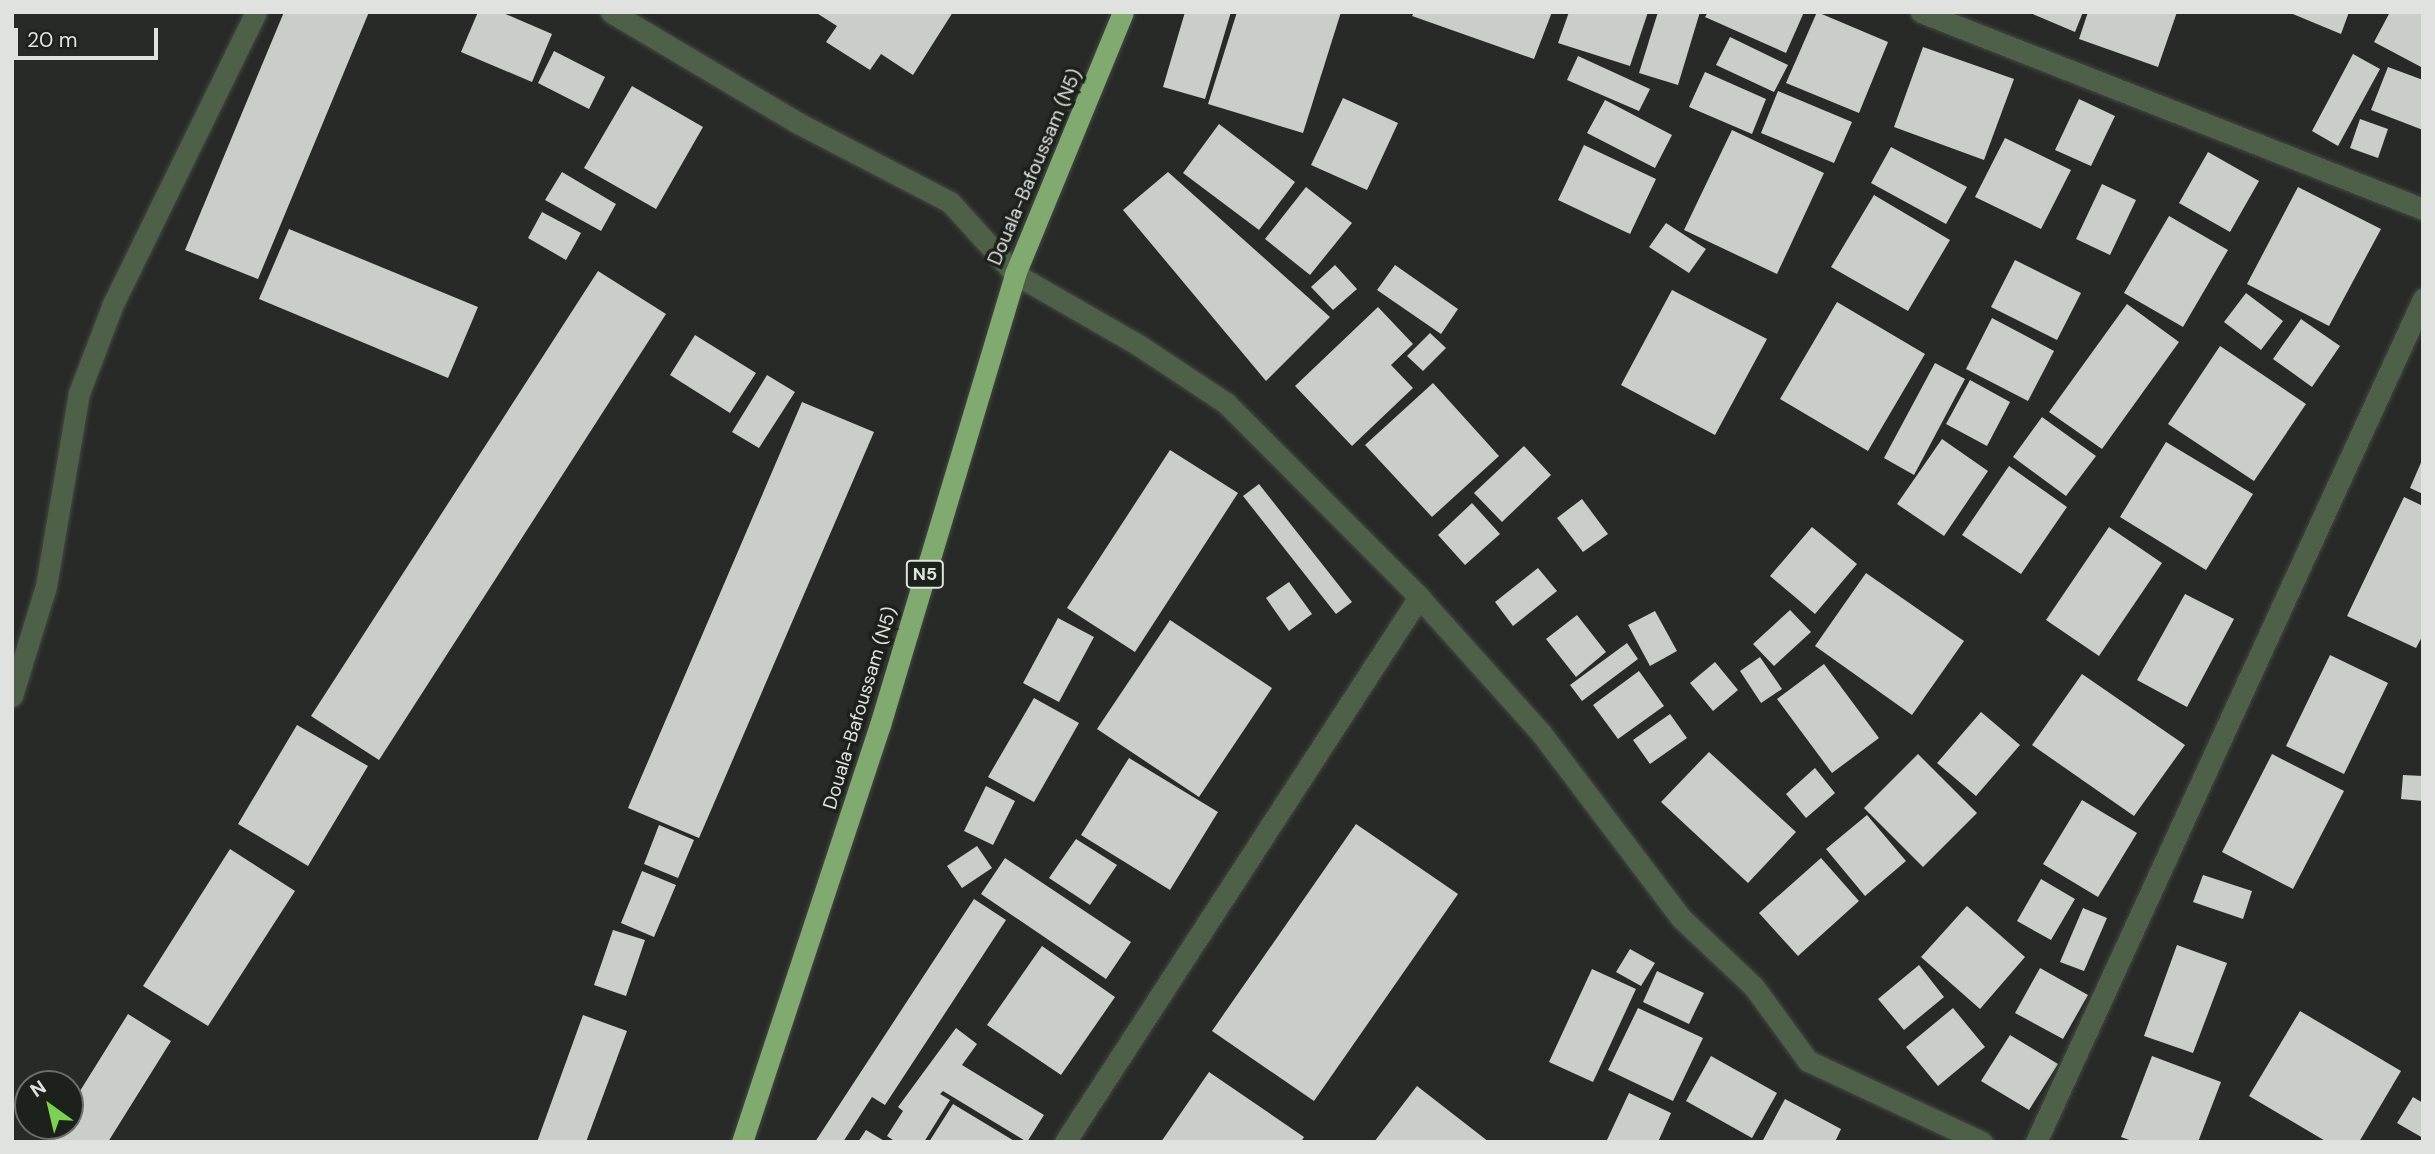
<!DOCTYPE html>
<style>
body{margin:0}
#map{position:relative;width:2435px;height:1154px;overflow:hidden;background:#272a26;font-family:"DM Sans",sans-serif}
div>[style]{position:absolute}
.building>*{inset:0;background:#cacec8}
.roads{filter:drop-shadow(0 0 2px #454744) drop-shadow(0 0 2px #454744)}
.minor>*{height:21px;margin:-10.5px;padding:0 10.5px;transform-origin:10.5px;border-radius:10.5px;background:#4f6049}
.highway>*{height:21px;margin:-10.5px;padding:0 10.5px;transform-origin:10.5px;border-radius:10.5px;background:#81aa71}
span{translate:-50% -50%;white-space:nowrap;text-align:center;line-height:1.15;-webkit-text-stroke:7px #1d211c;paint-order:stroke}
.shield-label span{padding:2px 5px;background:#1d211c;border:2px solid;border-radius:5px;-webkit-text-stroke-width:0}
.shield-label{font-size:18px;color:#e0e2df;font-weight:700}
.street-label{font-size:19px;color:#e0e2df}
.frame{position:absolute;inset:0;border:14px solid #e0e2df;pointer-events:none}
.north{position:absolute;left:14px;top:1070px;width:70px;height:70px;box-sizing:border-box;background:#1d211c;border:2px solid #6b6e6a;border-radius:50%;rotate:326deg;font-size:19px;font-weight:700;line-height:28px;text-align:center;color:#e0e2df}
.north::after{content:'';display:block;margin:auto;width:24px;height:32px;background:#7cd155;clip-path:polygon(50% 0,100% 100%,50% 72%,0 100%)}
.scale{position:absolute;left:14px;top:28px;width:144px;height:32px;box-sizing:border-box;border:4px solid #e0e2df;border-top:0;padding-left:9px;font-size:21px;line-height:24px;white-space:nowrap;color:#e0e2df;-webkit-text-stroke:5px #1d211c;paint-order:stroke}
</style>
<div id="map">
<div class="building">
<div style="clip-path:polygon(284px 12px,369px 12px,258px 279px,185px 250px)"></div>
<div style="clip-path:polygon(478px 12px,501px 12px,552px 34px,532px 82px,461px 52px)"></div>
<div style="clip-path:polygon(815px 12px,953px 12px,913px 75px,881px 54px,870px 70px,826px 42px,837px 26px)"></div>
<div style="clip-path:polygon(1185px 12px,1231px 12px,1205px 99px,1163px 87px)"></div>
<div style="clip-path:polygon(1237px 12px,1341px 12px,1303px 133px,1208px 104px)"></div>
<div style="clip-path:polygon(1414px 12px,1552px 12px,1534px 59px,1412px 16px)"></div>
<div style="clip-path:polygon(1569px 12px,1648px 12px,1630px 66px,1558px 43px)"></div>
<div style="clip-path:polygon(1658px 12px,1700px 12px,1678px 85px,1639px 73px)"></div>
<div style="clip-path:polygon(1708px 12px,1804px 12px,1786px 53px,1705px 17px)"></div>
<div style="clip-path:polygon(1817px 12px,1888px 42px,1859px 113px,1786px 83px)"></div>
<div style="clip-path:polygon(2028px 12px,2083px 12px,2075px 32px)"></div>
<div style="clip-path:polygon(2088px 12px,2177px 12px,2158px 67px,2079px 39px)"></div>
<div style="clip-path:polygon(2288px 12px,2349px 12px,2341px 34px)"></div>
<div style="clip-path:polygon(2390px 12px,2423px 12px,2423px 68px,2374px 42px)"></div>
<div style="clip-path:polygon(1730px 37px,1788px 65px,1774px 92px,1716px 65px)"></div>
<div style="clip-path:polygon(1923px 47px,2014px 79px,1984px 160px,1894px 127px)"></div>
<div style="clip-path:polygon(554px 51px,605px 77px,589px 109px,538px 83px)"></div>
<div style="clip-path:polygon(2353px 54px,2380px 69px,2338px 146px,2312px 131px)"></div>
<div style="clip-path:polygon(1578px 56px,1650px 89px,1639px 111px,1567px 80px)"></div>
<div style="clip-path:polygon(2388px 67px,2423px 80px,2423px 130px,2371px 110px)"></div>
<div style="clip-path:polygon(1705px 72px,1766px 99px,1752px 134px,1689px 107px)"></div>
<div style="clip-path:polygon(632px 86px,703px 127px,656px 209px,584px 168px)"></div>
<div style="clip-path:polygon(1778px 91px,1852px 122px,1834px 163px,1761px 133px)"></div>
<div style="clip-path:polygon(1343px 98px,1398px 123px,1367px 190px,1311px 165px)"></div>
<div style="clip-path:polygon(2079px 99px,2115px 116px,2091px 166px,2055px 150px)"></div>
<div style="clip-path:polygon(1605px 100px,1672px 135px,1655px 168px,1587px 133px)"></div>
<div style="clip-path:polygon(2360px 119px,2388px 129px,2378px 158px,2350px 148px)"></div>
<div style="clip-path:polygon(1219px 124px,1295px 182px,1259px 230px,1183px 173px)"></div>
<div style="clip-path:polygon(1732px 130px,1824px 173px,1777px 274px,1684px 230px)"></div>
<div style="clip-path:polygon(2005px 138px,2071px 170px,2041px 229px,1975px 197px)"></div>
<div style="clip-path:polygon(1584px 145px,1656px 179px,1630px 234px,1558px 200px)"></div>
<div style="clip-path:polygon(1891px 147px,1967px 187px,1946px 224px,1871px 183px)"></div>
<div style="clip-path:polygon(2208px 152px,2259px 181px,2230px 232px,2179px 203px)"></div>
<div style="clip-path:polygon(562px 172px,616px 204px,601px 231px,545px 200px)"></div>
<div style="clip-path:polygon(1168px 172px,1330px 317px,1266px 381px,1123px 210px)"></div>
<div style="clip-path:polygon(2102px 184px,2136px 200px,2110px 255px,2076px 239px)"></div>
<div style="clip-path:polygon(1306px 187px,1352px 223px,1310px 275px,1265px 239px)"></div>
<div style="clip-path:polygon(2298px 187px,2381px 229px,2329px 326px,2247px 284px)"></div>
<div style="clip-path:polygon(1874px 195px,1950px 240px,1908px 311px,1831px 267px)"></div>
<div style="clip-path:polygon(542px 212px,581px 233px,566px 260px,528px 238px)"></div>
<div style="clip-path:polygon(2169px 216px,2228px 250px,2183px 327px,2124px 293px)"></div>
<div style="clip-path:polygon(1666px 223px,1706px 249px,1689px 273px,1649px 247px)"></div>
<div style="clip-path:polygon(289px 229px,478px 307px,448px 378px,259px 299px)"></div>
<div style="clip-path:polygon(2015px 260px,2081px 293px,2057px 340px,1991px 307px)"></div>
<div style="clip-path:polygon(1335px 265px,1357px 289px,1333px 310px,1311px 287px)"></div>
<div style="clip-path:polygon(1395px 265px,1458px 309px,1441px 334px,1377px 290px)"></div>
<div style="clip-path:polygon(598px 271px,666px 314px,379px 760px,311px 716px)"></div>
<div style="clip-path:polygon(1672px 290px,1767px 339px,1715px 435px,1621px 385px)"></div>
<div style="clip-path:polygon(2246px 293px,2283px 321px,2261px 350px,2224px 322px)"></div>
<div style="clip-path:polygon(1837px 302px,1925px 354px,1868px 451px,1780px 399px)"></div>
<div style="clip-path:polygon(2127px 304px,2179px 342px,2102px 449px,2049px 412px)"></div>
<div style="clip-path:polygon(1378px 307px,1413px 344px,1391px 365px,1413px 388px,1352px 446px,1295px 386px)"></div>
<div style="clip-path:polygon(1992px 318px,2054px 351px,2028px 401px,1966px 369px)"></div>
<div style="clip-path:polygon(2301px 319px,2340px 346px,2312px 387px,2273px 359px)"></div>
<div style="clip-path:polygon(1430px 333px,1446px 348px,1423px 371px,1407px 356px)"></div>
<div style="clip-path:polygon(695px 335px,756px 373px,730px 413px,670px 375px)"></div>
<div style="clip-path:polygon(2220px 346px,2306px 404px,2254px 481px,2168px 424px)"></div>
<div style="clip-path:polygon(1935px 363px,1965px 379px,1914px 475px,1884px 458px)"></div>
<div style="clip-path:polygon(767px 375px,795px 392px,759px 448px,732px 432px)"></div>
<div style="clip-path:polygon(1970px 380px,2010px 402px,1987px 446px,1946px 424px)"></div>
<div style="clip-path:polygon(1433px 383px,1499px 456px,1432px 517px,1365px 445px)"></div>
<div style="clip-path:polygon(802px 402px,874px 432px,699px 838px,628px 808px)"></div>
<div style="clip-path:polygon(2042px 417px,2096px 456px,2066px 496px,2013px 457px)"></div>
<div style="clip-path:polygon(1942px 439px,1988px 471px,1944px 536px,1897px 504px)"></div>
<div style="clip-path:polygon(2166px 442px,2253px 494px,2206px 570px,2120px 517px)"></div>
<div style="clip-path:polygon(1524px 446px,1551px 475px,1502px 522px,1474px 493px)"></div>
<div style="clip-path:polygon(1170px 450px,1238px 493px,1135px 652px,1067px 608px)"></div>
<div style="clip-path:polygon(2423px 458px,2423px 494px,2410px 488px)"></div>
<div style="clip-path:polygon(2009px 466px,2067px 507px,2021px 574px,1962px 535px)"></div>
<div style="clip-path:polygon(1259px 484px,1352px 602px,1336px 614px,1243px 496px)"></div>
<div style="clip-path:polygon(2404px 497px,2423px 506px,2423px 635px,2416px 648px,2347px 616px)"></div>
<div style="clip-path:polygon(1582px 499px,1608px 534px,1583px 552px,1557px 518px)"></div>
<div style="clip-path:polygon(1472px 503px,1500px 534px,1465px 565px,1438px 535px)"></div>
<div style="clip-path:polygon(1812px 527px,1857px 564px,1815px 614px,1770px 576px)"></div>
<div style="clip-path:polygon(2109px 527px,2162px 563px,2099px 656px,2046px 620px)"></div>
<div style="clip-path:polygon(1538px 568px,1557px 591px,1513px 626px,1495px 602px)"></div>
<div style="clip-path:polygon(1866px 573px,1964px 641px,1912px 715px,1815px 646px)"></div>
<div style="clip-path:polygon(1289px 582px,1312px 614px,1289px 631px,1266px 598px)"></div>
<div style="clip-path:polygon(2185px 594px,2234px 619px,2187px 707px,2137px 680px)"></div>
<div style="clip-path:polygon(1790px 610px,1811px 632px,1774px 666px,1753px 644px)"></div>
<div style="clip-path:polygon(1655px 611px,1677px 651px,1650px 666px,1628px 625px)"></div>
<div style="clip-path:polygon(1577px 615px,1606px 652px,1576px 677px,1546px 639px)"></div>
<div style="clip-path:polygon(1058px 618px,1094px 637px,1059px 702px,1023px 683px)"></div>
<div style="clip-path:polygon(1170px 620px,1272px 688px,1199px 797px,1097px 729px)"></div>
<div style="clip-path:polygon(1627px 643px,1638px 659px,1582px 701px,1570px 685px)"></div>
<div style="clip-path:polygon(2330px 655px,2388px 683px,2344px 774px,2286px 746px)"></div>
<div style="clip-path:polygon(1760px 657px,1782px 689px,1761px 703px,1740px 671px)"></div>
<div style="clip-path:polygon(1715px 662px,1738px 690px,1713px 711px,1690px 683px)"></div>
<div style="clip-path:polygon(1824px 664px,1879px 738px,1832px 773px,1777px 699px)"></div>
<div style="clip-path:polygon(1639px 671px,1664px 706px,1618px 739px,1593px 705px)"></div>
<div style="clip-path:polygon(2082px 674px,2185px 745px,2134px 816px,2032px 745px)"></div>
<div style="clip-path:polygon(1034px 698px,1079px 723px,1034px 802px,988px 777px)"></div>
<div style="clip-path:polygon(1981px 712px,2020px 745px,1976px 796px,1937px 763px)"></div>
<div style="clip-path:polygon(1670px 714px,1687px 738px,1650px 764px,1633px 740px)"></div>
<div style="clip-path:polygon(297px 725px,368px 766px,308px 866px,238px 824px)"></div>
<div style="clip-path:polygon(1709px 752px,1796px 832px,1748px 883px,1661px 802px)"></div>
<div style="clip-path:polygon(1918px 754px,1977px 813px,1923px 867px,1864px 808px)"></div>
<div style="clip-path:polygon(2272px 754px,2344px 791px,2293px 889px,2222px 852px)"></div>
<div style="clip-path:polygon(1129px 758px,1218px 812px,1170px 890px,1081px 835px)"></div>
<div style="clip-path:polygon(1815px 768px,1835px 793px,1806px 818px,1786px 794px)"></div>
<div style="clip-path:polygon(2403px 775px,2423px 776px,2423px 801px,2401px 799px)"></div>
<div style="clip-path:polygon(986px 786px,1015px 801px,993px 845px,964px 831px)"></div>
<div style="clip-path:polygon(2082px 800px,2137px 833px,2098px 897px,2043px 864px)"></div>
<div style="clip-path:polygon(1867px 815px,1906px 861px,1865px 896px,1826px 849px)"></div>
<div style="clip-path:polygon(1356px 824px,1458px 894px,1314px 1101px,1212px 1031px)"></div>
<div style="clip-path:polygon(659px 825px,694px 840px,678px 878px,644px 864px)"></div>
<div style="clip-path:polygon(1076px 839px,1117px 865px,1090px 905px,1049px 878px)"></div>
<div style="clip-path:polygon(977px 846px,992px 868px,962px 888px,947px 866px)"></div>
<div style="clip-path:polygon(230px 849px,295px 891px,208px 1026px,143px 986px)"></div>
<div style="clip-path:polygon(1005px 858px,1131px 942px,1106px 979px,981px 894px)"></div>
<div style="clip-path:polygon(1821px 858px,1859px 901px,1798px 956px,1759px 913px)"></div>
<div style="clip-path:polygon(642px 871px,676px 885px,654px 937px,621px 923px)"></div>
<div style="clip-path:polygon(2203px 875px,2252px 891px,2243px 919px,2193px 902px)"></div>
<div style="clip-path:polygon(2041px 879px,2075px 899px,2051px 940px,2017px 921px)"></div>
<div style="clip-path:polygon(974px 899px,1006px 920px,885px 1105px,872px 1097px,843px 1142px,815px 1142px)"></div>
<div style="clip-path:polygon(1967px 906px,2025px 957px,1980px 1009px,1921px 957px)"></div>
<div style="clip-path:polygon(2083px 908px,2107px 918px,2084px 971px,2060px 962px)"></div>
<div style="clip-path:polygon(613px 930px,645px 940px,626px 996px,594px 985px)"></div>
<div style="clip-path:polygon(2177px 945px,2227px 963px,2193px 1053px,2144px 1036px)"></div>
<div style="clip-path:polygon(1042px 946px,1115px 997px,1061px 1075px,987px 1025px)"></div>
<div style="clip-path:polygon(1630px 949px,1655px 963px,1641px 986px,1616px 972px)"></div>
<div style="clip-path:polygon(1919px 965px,1944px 997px,1904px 1030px,1878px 999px)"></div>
<div style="clip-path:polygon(2040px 968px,2088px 995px,2063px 1039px,2015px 1013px)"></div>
<div style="clip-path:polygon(1592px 969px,1636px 989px,1593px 1082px,1549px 1062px)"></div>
<div style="clip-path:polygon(1657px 971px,1704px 993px,1689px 1024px,1643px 1002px)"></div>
<div style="clip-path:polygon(1638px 1008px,1703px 1038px,1673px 1101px,1608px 1070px)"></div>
<div style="clip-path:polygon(1953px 1008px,1985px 1047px,1938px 1086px,1906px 1047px)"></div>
<div style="clip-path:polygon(2300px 1011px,2401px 1071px,2359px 1142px,2327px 1142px,2249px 1096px)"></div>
<div style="clip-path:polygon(128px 1014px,171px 1041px,108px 1142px,49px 1142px,58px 1126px,70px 1126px,70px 1107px)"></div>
<div style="clip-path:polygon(583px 1015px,627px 1031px,586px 1142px,537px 1142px)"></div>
<div style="clip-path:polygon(956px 1028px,977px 1044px,962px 1065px,1044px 1115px,1027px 1142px,943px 1091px,940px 1094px,950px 1100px,924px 1142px,896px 1142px,887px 1136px,903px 1111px,898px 1107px)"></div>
<div style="clip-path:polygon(2010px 1035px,2058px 1064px,2029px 1110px,1981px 1081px)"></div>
<div style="clip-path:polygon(1711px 1056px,1777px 1093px,1752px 1138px,1686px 1101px)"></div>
<div style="clip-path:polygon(2152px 1056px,2221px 1082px,2198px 1142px,2135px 1142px,2121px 1137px)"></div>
<div style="clip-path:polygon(1209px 1072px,1304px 1137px,1301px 1142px,1161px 1142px)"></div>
<div style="clip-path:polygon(1417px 1086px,1489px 1142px,1374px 1142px)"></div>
<div style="clip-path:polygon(1629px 1093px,1671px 1113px,1658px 1142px,1606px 1142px)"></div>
<div style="clip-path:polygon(2413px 1097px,2423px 1103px,2423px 1138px,2397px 1123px)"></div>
<div style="clip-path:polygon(1785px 1099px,1841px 1129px,1835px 1142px,1762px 1142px)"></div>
<div style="clip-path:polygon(953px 1104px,1016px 1142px,929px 1142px)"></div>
<div style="clip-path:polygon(866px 1130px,886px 1142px,858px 1142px)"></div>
</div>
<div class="roads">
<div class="minor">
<div style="left:611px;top:12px;width:217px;rotate:30.7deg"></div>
<div style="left:798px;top:123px;width:171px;rotate:27.5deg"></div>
<div style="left:950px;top:202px;width:97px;rotate:47.9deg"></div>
<div style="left:1015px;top:274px;width:144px;rotate:29.9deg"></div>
<div style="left:1140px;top:346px;width:103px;rotate:33.5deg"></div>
<div style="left:1226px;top:403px;width:274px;rotate:45.1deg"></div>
<div style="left:1419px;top:597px;width:183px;rotate:48.1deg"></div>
<div style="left:1541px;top:733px;width:232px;rotate:52.9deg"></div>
<div style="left:1681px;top:918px;width:100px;rotate:43.4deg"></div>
<div style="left:1754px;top:987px;width:92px;rotate:53.9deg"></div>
<div style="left:1808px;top:1061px;width:192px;rotate:25deg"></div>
<div style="left:1921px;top:12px;width:539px;rotate:21.43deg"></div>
<div style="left:12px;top:696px;width:115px;rotate:-72.8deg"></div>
<div style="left:46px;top:586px;width:196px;rotate:-80.3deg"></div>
<div style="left:79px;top:393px;width:95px;rotate:-69.1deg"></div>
<div style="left:113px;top:304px;width:325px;rotate:-63.9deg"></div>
<div style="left:1065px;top:1142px;width:650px;rotate:-56.99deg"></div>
<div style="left:2036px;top:1142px;width:928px;rotate:-65.34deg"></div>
</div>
<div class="highway">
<div style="left:742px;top:1142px;width:439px;rotate:-71.7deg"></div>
<div style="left:880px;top:725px;width:471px;rotate:-73.3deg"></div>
<div style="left:1015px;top:274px;width:283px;rotate:-67.6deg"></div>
</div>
</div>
<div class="shield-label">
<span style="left:925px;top:574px">N5</span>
</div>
<div class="street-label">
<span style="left:1035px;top:167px;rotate:-67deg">Douala-Bafoussam (N5)</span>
<span style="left:860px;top:708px;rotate:-73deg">Douala-Bafoussam (N5)</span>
</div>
<div class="frame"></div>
<div class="north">N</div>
<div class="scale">20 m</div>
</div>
